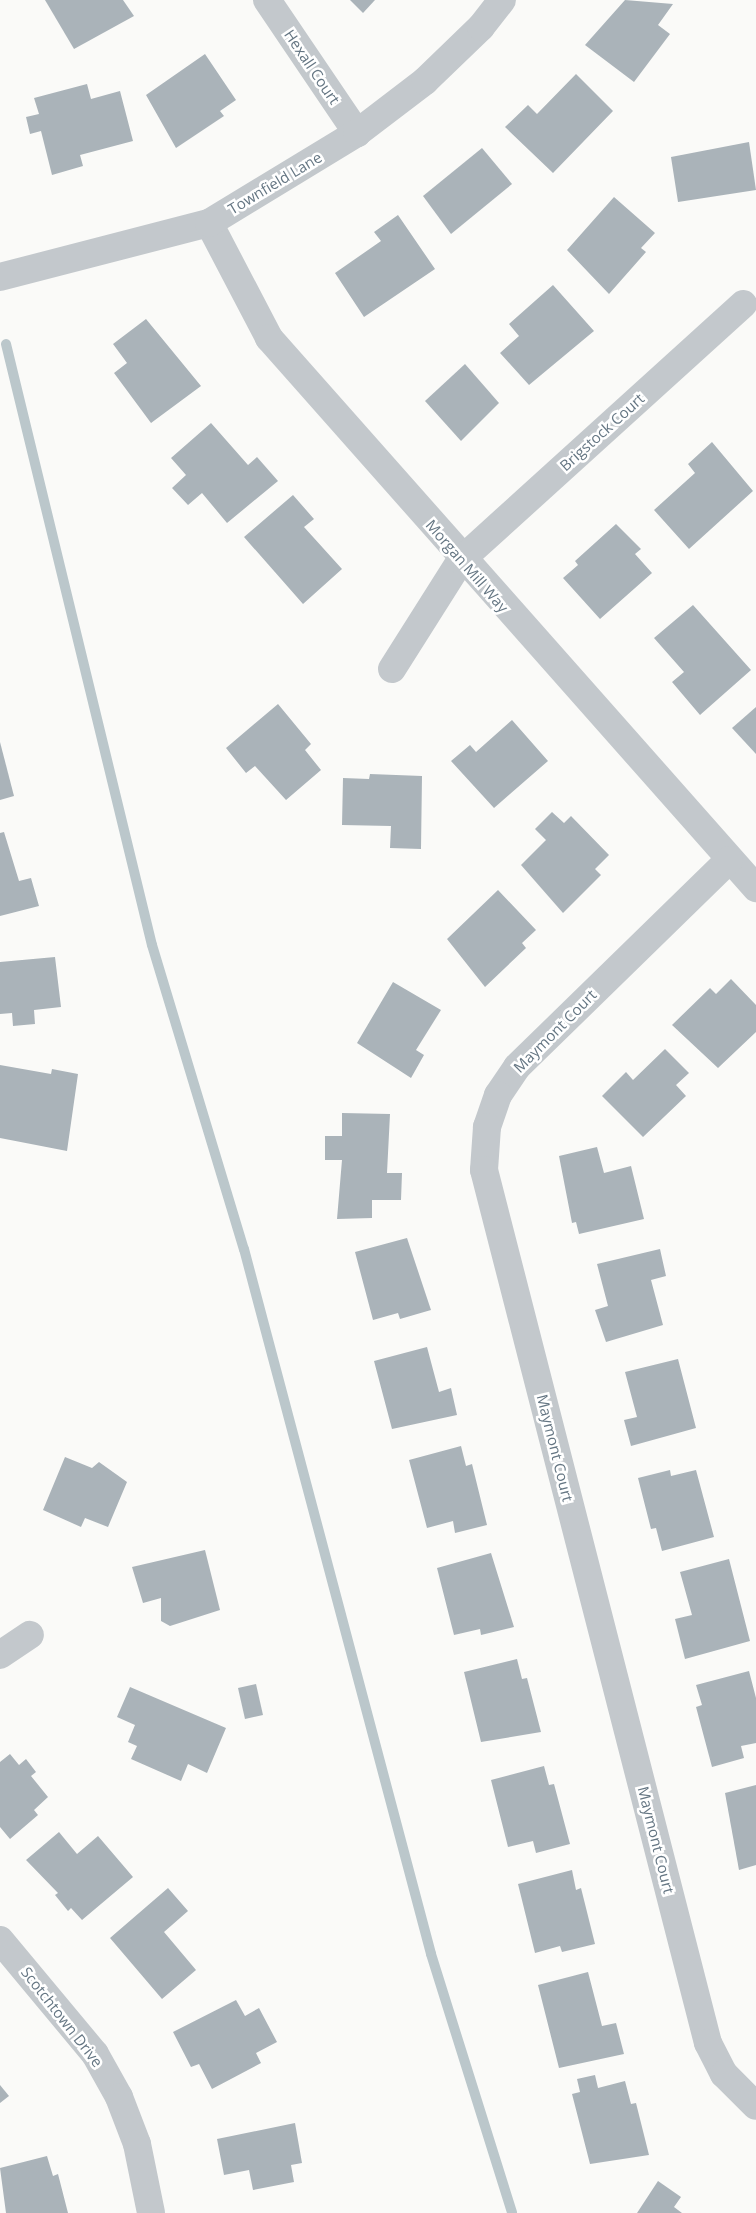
<!DOCTYPE html>
<style>
body{margin:0}
#map{position:relative;width:756px;height:2213px;overflow:hidden;background:#fafaf8;font-family:"Open Sans",sans-serif}
div>[style]{position:absolute}
.stream>*{height:10px;margin:-5px;padding:0 5px;transform-origin:5px;border-radius:5px;background:#bbc7cb}
.building>*{inset:0;background:#aab3b9}
.minor>*{height:28px;margin:-14px;padding:0 14px;transform-origin:14px;border-radius:14px;background:#c3c8cc}
span{translate:-50% -50%;white-space:nowrap;text-align:center;line-height:1.15;-webkit-text-stroke:5px #fff;paint-order:stroke}
.street-label{font-size:15px;color:#657683}
</style>
<div id="map">
<div class="stream">
<div style="left:6px;top:344px;width:618px;rotate:76.35deg"></div>
<div style="left:152px;top:945px;width:318px;rotate:73.2deg"></div>
<div style="left:244px;top:1249px;width:729px;rotate:75.14deg"></div>
<div style="left:431px;top:1954px;width:271px;rotate:72.6deg"></div>
</div>
<div class="building">
<div style="clip-path:polygon(45px 0,123px 0,134px 16px,74px 49px)"></div>
<div style="clip-path:polygon(350px 0,375px 0,363px 13px)"></div>
<div style="clip-path:polygon(625px 0,673px 4px,658px 25px,670px 34px,634px 82px,585px 45px)"></div>
<div style="clip-path:polygon(205px 54px,236px 100px,220px 111px,224px 116px,176px 148px,146px 95px)"></div>
<div style="clip-path:polygon(576px 74px,613px 111px,553px 173px,505px 127px,528px 105px,537px 114px)"></div>
<div style="clip-path:polygon(87px 84px,91px 99px,120px 91px,133px 141px,80px 155px,83px 166px,52px 175px,41px 131px,30px 134px,26px 117px,39px 114px,34px 98px)"></div>
<div style="clip-path:polygon(749px 142px,756px 190px,678px 202px,671px 157px)"></div>
<div style="clip-path:polygon(482px 148px,512px 184px,451px 234px,423px 196px)"></div>
<div style="clip-path:polygon(614px 197px,655px 233px,641px 248px,646px 252px,609px 294px,567px 250px)"></div>
<div style="clip-path:polygon(398px 215px,435px 269px,364px 317px,335px 273px,381px 241px,374px 232px)"></div>
<div style="clip-path:polygon(553px 285px,594px 331px,529px 385px,500px 353px,519px 336px,509px 324px)"></div>
<div style="clip-path:polygon(146px 319px,201px 386px,151px 423px,114px 373px,127px 363px,113px 344px)"></div>
<div style="clip-path:polygon(465px 364px,499px 403px,461px 441px,425px 401px)"></div>
<div style="clip-path:polygon(211px 423px,248px 465px,257px 457px,278px 481px,227px 523px,202px 493px,188px 505px,172px 488px,186px 475px,171px 458px)"></div>
<div style="clip-path:polygon(712px 442px,753px 491px,689px 549px,654px 510px,695px 473px,688px 464px)"></div>
<div style="clip-path:polygon(293px 495px,314px 519px,304px 527px,342px 569px,303px 604px,244px 537px)"></div>
<div style="clip-path:polygon(616px 524px,641px 549px,635px 554px,652px 573px,600px 619px,563px 578px,578px 565px,575px 561px)"></div>
<div style="clip-path:polygon(693px 605px,751px 670px,700px 715px,672px 682px,684px 672px,654px 638px)"></div>
<div style="clip-path:polygon(278px 704px,311px 744px,305px 750px,321px 770px,286px 800px,255px 766px,246px 773px,226px 748px)"></div>
<div style="clip-path:polygon(756px 707px,756px 754px,732px 728px)"></div>
<div style="clip-path:polygon(512px 720px,548px 761px,494px 808px,451px 761px,470px 745px,476px 752px)"></div>
<div style="clip-path:polygon(0 742px,14px 796px,0 800px)"></div>
<div style="clip-path:polygon(370px 774px,422px 776px,421px 849px,390px 848px,391px 826px,342px 825px,343px 778px,369px 779px)"></div>
<div style="clip-path:polygon(552px 812px,564px 823px,571px 816px,609px 855px,595px 869px,601px 875px,563px 913px,521px 865px,546px 840px,535px 829px)"></div>
<div style="clip-path:polygon(4px 832px,19px 881px,31px 878px,39px 906px,0 916px,0 833px)"></div>
<div style="clip-path:polygon(498px 890px,536px 930px,522px 943px,526px 948px,485px 987px,447px 939px)"></div>
<div style="clip-path:polygon(55px 957px,61px 1007px,34px 1010px,35px 1024px,13px 1026px,12px 1013px,0 1014px,0 962px)"></div>
<div style="clip-path:polygon(731px 979px,756px 1005px,756px 1032px,718px 1068px,672px 1025px,710px 988px,716px 994px)"></div>
<div style="clip-path:polygon(393px 982px,441px 1010px,416px 1050px,424px 1055px,411px 1078px,357px 1043px)"></div>
<div style="clip-path:polygon(665px 1049px,689px 1073px,676px 1085px,686px 1096px,643px 1137px,602px 1096px,626px 1072px,633px 1080px)"></div>
<div style="clip-path:polygon(0 1065px,51px 1074px,52px 1069px,78px 1074px,67px 1151px,0 1138px)"></div>
<div style="clip-path:polygon(342px 1113px,390px 1114px,387px 1173px,402px 1173px,401px 1200px,372px 1200px,372px 1218px,337px 1219px,342px 1160px,325px 1160px,325px 1136px,342px 1136px)"></div>
<div style="clip-path:polygon(597px 1147px,604px 1173px,631px 1166px,644px 1219px,579px 1234px,576px 1222px,572px 1223px,559px 1156px)"></div>
<div style="clip-path:polygon(407px 1238px,431px 1310px,400px 1319px,398px 1313px,373px 1320px,355px 1252px)"></div>
<div style="clip-path:polygon(660px 1249px,666px 1276px,651px 1280px,663px 1325px,606px 1342px,595px 1310px,608px 1306px,597px 1264px)"></div>
<div style="clip-path:polygon(427px 1347px,439px 1392px,451px 1388px,457px 1415px,392px 1429px,374px 1361px)"></div>
<div style="clip-path:polygon(678px 1359px,696px 1428px,631px 1446px,624px 1420px,637px 1417px,625px 1372px)"></div>
<div style="clip-path:polygon(461px 1446px,466px 1466px,472px 1464px,487px 1525px,455px 1533px,453px 1521px,427px 1528px,409px 1460px)"></div>
<div style="clip-path:polygon(65px 1457px,92px 1468px,99px 1462px,127px 1482px,108px 1527px,85px 1518px,81px 1527px,43px 1510px)"></div>
<div style="clip-path:polygon(670px 1470px,671px 1476px,696px 1470px,714px 1537px,662px 1551px,656px 1528px,651px 1529px,638px 1478px)"></div>
<div style="clip-path:polygon(205px 1550px,220px 1610px,170px 1626px,161px 1621px,161px 1598px,143px 1603px,132px 1567px)"></div>
<div style="clip-path:polygon(491px 1553px,514px 1627px,481px 1635px,480px 1629px,454px 1635px,437px 1568px)"></div>
<div style="clip-path:polygon(729px 1559px,750px 1641px,685px 1659px,675px 1619px,692px 1615px,680px 1572px)"></div>
<div style="clip-path:polygon(517px 1659px,522px 1679px,527px 1678px,541px 1732px,481px 1742px,464px 1672px)"></div>
<div style="clip-path:polygon(749px 1671px,756px 1698px,756px 1743px,741px 1746px,744px 1758px,712px 1767px,696px 1707px,702px 1705px,696px 1685px)"></div>
<div style="clip-path:polygon(256px 1684px,263px 1715px,245px 1719px,238px 1688px)"></div>
<div style="clip-path:polygon(130px 1687px,226px 1728px,207px 1773px,188px 1764px,181px 1781px,131px 1759px,137px 1746px,128px 1742px,135px 1725px,117px 1717px)"></div>
<div style="clip-path:polygon(10px 1754px,19px 1765px,26px 1759px,36px 1772px,31px 1776px,48px 1797px,34px 1810px,38px 1815px,10px 1839px,0 1827px,0 1762px)"></div>
<div style="clip-path:polygon(544px 1766px,549px 1785px,554px 1784px,570px 1844px,536px 1853px,533px 1841px,508px 1847px,491px 1780px)"></div>
<div style="clip-path:polygon(756px 1785px,756px 1865px,739px 1870px,725px 1793px)"></div>
<div style="clip-path:polygon(59px 1832px,77px 1854px,98px 1836px,133px 1877px,82px 1920px,71px 1908px,68px 1911px,55px 1895px,58px 1893px,26px 1860px)"></div>
<div style="clip-path:polygon(572px 1870px,576px 1890px,581px 1888px,595px 1944px,562px 1952px,560px 1946px,535px 1953px,518px 1884px)"></div>
<div style="clip-path:polygon(168px 1888px,188px 1911px,164px 1932px,196px 1970px,162px 1999px,110px 1938px)"></div>
<div style="clip-path:polygon(588px 1972px,602px 2026px,616px 2023px,624px 2054px,559px 2068px,538px 1985px)"></div>
<div style="clip-path:polygon(236px 2000px,245px 2016px,259px 2008px,277px 2042px,256px 2053px,261px 2063px,212px 2089px,199px 2064px,191px 2067px,173px 2032px)"></div>
<div style="clip-path:polygon(595px 2075px,598px 2088px,625px 2081px,631px 2104px,636px 2103px,649px 2155px,590px 2164px,572px 2094px,580px 2092px,577px 2079px)"></div>
<div style="clip-path:polygon(0 2085px,9px 2096px,0 2103px)"></div>
<div style="clip-path:polygon(295px 2123px,302px 2163px,291px 2165px,294px 2182px,253px 2190px,249px 2170px,224px 2175px,217px 2139px)"></div>
<div style="clip-path:polygon(47px 2156px,53px 2176px,58px 2174px,68px 2213px,6px 2213px,0 2168px)"></div>
<div style="clip-path:polygon(658px 2181px,681px 2197px,674px 2207px,682px 2213px,637px 2213px)"></div>
</div>
<div class="minor">
<div style="left:267px;top:0;width:161px;rotate:55.9deg"></div>
<div style="left:209px;top:223px;width:130px;rotate:62.4deg"></div>
<div style="left:269px;top:338px;width:735px;rotate:48.48deg"></div>
<div style="left:0;top:277px;width:216px;rotate:-14.5deg"></div>
<div style="left:209px;top:223px;width:173px;rotate:-31.3deg"></div>
<div style="left:357px;top:133px;width:86px;rotate:-37.4deg"></div>
<div style="left:425px;top:81px;width:78px;rotate:-44deg"></div>
<div style="left:481px;top:27px;width:34px;rotate:-52deg"></div>
<div style="left:392px;top:669px;width:129px;rotate:-57.7deg"></div>
<div style="left:461px;top:560px;width:381px;rotate:-42.2deg"></div>
<div style="left:729px;top:860px;width:296px;rotate:135.7deg"></div>
<div style="left:517px;top:1067px;width:34px;rotate:124deg"></div>
<div style="left:498px;top:1095px;width:34px;rotate:109deg"></div>
<div style="left:487px;top:1127px;width:43px;rotate:94deg"></div>
<div style="left:484px;top:1170px;width:901px;rotate:75.61deg"></div>
<div style="left:708px;top:2043px;width:35px;rotate:63deg"></div>
<div style="left:724px;top:2074px;width:45px;rotate:45deg"></div>
<div style="left:0;top:1655px;width:36px;rotate:-34deg"></div>
<div style="left:0;top:1940px;width:148px;rotate:50.2deg"></div>
<div style="left:95px;top:2054px;width:49px;rotate:60.8deg"></div>
<div style="left:119px;top:2097px;width:50px;rotate:69deg"></div>
<div style="left:137px;top:2144px;width:70px;rotate:78.5deg"></div>
</div>
<div class="street-label">
<span style="left:312px;top:67px;rotate:56deg">Hexall Court</span>
<span style="left:275px;top:183px;rotate:-31deg">Townfield Lane</span>
<span style="left:602px;top:432px;rotate:-42deg">Brigstock Court</span>
<span style="left:467px;top:566px;rotate:49deg">Morgan Mill Way</span>
<span style="left:555px;top:1031px;rotate:-45deg">Maymont Court</span>
<span style="left:555px;top:1448px;rotate:76deg">Maymont Court</span>
<span style="left:656px;top:1840px;rotate:76deg">Maymont Court</span>
<span style="left:62px;top:2017px;rotate:52deg">Scotchtown Drive</span>
</div>
</div>
